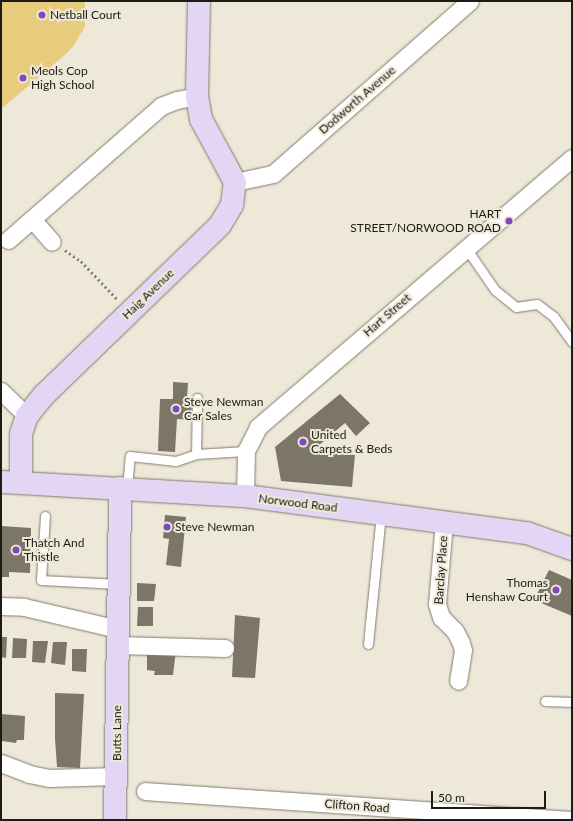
<!DOCTYPE html>
<style>
body{margin:0}
#map{position:relative;width:573px;height:821px;overflow:hidden;background:#ede8d8;font-family:Lato,sans-serif}
div>[style]{position:absolute}
.green>*{inset:0;background:#e6cc7c}
.building>*{inset:0;background:#7b7667}
.path>*{height:2.5px;margin-top:-1.25px;transform-origin:0;background:repeating-linear-gradient(90deg,#868277 0 2px,transparent 0 5px)}
.roads{filter:drop-shadow(0 0 1px #807b6c) drop-shadow(0 0 1px #807b6c)}
.lane>*{height:9px;margin:-4.5px;padding:0 4.5px;transform-origin:4.5px;border-radius:4.5px;background:#fff}
.street>*{height:17px;margin:-8.5px;padding:0 8.5px;transform-origin:8.5px;border-radius:8.5px;background:#fff}
.secondary>*{height:22px;margin:-11px;padding:0 11px;transform-origin:11px;border-radius:11px;background:#e3d5f4}
.dots>*{width:11px;height:11px;translate:-50% -50%;box-sizing:border-box;border:2px solid #ede8d8;border-radius:50%}
span{translate:-50% -50%;white-space:nowrap;text-align:center;line-height:1.15;-webkit-text-stroke:4px #ede8d8;paint-order:stroke}
.poi-label{font-size:12px;color:#1d1b15}
.left{translate:0 -50%;text-align:left}
.right{translate:-100% -50%;text-align:right}
.street-label{font-size:12px;color:#1d1b15}
.frame{position:absolute;inset:0;border:2px solid #1d1b15;pointer-events:none}
.scale{position:absolute;left:431px;top:791px;width:115px;height:18px;box-sizing:border-box;border:2px solid #1d1b15;border-top:0;padding-left:5px;font-size:12px;line-height:14px;white-space:nowrap;color:#1d1b15;-webkit-text-stroke:3px #ede8d8;paint-order:stroke}
</style>
<div id="map">
<div class="green">
<div style="clip-path:polygon(1px 1px,85px 1px,85px 26px,74px 45px,66px 54px,1px 109px)"></div>
</div>
<div class="building">
<div style="clip-path:polygon(173px 382px,188px 383px,187px 397px,192px 397px,191px 420px,177px 419px,175px 452px,158px 451px,160px 399px,173px 399px)"></div>
<div style="clip-path:polygon(340px 394px,370px 423px,356px 436px,345px 423px,311px 452px,355px 455px,352px 487px,281px 481px,275px 447px)"></div>
<div style="clip-path:polygon(165px 515px,186px 517px,181px 567px,166px 565px,169px 539px,163px 538px)"></div>
<div style="clip-path:polygon(1px 526px,31px 528px,30px 573px,9px 572px,9px 577px,1px 577px)"></div>
<div style="clip-path:polygon(549px 570px,572px 580px,572px 616px,534px 600px)"></div>
<div style="clip-path:polygon(137px 583px,156px 584px,154px 601px,137px 601px)"></div>
<div style="clip-path:polygon(138px 607px,153px 607px,153px 626px,137px 626px)"></div>
<div style="clip-path:polygon(235px 615px,260px 618px,255px 678px,232px 677px)"></div>
<div style="clip-path:polygon(1px 637px,7px 637px,6px 658px,1px 657px)"></div>
<div style="clip-path:polygon(13px 638px,27px 639px,26px 658px,12px 658px)"></div>
<div style="clip-path:polygon(33px 641px,48px 641px,45px 663px,32px 662px)"></div>
<div style="clip-path:polygon(53px 642px,67px 642px,65px 665px,51px 663px)"></div>
<div style="clip-path:polygon(72px 649px,87px 649px,86px 672px,72px 671px)"></div>
<div style="clip-path:polygon(176px 650px,173px 675px,154px 675px,155px 671px,147px 670px,147px 652px)"></div>
<div style="clip-path:polygon(55px 693px,84px 694px,80px 768px,57px 767px,55px 739px)"></div>
<div style="clip-path:polygon(1px 714px,25px 716px,24px 740px,17px 740px,16px 743px,2px 741px)"></div>
</div>
<div class="path">
<div style="left:65px;top:250px;width:19px;rotate:35deg"></div>
<div style="left:81px;top:261px;width:54px;rotate:46.5deg"></div>
</div>
<div class="roads">
<div class="lane">
<div style="left:466px;top:248px;width:51px;rotate:55.4deg"></div>
<div style="left:495px;top:290px;width:27px;rotate:39deg"></div>
<div style="left:516px;top:307px;width:21px;rotate:-8deg"></div>
<div style="left:537px;top:304px;width:21px;rotate:37deg"></div>
<div style="left:554px;top:317px;width:31px;rotate:54deg"></div>
<div style="left:197px;top:398px;width:56px;rotate:91deg"></div>
<div style="left:196px;top:454px;width:50px;rotate:-3.4deg"></div>
<div style="left:127px;top:488px;width:32px;rotate:-85deg"></div>
<div style="left:130px;top:456px;width:46px;rotate:6.2deg"></div>
<div style="left:176px;top:461px;width:21px;rotate:-19deg"></div>
<div style="left:45px;top:516px;width:64px;rotate:93.6deg"></div>
<div style="left:41px;top:580px;width:77px;rotate:3deg"></div>
<div style="left:368px;top:644px;width:131px;rotate:-84.3deg"></div>
<div style="left:545px;top:701px;width:27px;rotate:2deg"></div>
</div>
<div class="street">
<div style="left:235px;top:182px;width:39px;rotate:-12deg"></div>
<div style="left:273px;top:174px;width:262px;rotate:-41.3deg"></div>
<div style="left:32px;top:219px;width:30px;rotate:49deg"></div>
<div style="left:8px;top:240px;width:203px;rotate:-41.2deg"></div>
<div style="left:161px;top:106px;width:17px;rotate:-21deg"></div>
<div style="left:177px;top:100px;width:20px;rotate:-11deg"></div>
<div style="left:1px;top:391px;width:36px;rotate:44deg"></div>
<div style="left:245px;top:496px;width:45px;rotate:-88.7deg"></div>
<div style="left:246px;top:451px;width:27px;rotate:-63deg"></div>
<div style="left:258px;top:427px;width:413px;rotate:-40.6deg"></div>
<div style="left:444px;top:522px;width:82px;rotate:94.9deg"></div>
<div style="left:437px;top:604px;width:14px;rotate:73deg"></div>
<div style="left:441px;top:617px;width:20px;rotate:45deg"></div>
<div style="left:455px;top:631px;width:13px;rotate:63deg"></div>
<div style="left:461px;top:643px;width:7px;rotate:74deg"></div>
<div style="left:463px;top:650px;width:31px;rotate:99deg"></div>
<div style="left:1px;top:606px;width:23px;rotate:2deg"></div>
<div style="left:24px;top:607px;width:97px;rotate:13.2deg"></div>
<div style="left:117px;top:645px;width:108px;rotate:1.6deg"></div>
<div style="left:1px;top:763px;width:30px;rotate:21deg"></div>
<div style="left:29px;top:774px;width:20px;rotate:11deg"></div>
<div style="left:49px;top:778px;width:67px;rotate:-1.7deg"></div>
<div style="left:145px;top:791px;width:425px;rotate:3.9deg"></div>
</div>
<div class="secondary">
<div style="left:1px;top:482px;width:244px;rotate:3.3deg"></div>
<div style="left:245px;top:496px;width:284px;rotate:7.5deg"></div>
<div style="left:527px;top:533px;width:48px;rotate:19.6deg"></div>
<div style="left:21px;top:483px;width:49px;rotate:-90deg"></div>
<div style="left:21px;top:434px;width:19px;rotate:-72deg"></div>
<div style="left:27px;top:416px;width:27px;rotate:-51deg"></div>
<div style="left:44px;top:395px;width:245px;rotate:-44deg"></div>
<div style="left:220px;top:225px;width:23px;rotate:-59deg"></div>
<div style="left:232px;top:205px;width:23px;rotate:-83deg"></div>
<div style="left:235px;top:182px;width:72px;rotate:-118.4deg"></div>
<div style="left:201px;top:119px;width:23px;rotate:-100deg"></div>
<div style="left:197px;top:96px;width:95px;rotate:-88.8deg"></div>
<div style="left:115px;top:820px;width:332px;rotate:-89.1deg"></div>
</div>
</div>
<div class="dots">
<div style="left:42px;top:15px;background:#8047be"></div>
<div style="left:23px;top:78px;background:#8047be"></div>
<div style="left:509px;top:221px;background:#8047be"></div>
<div style="left:176px;top:409px;background:#8047be"></div>
<div style="left:303px;top:442px;background:#8047be"></div>
<div style="left:167px;top:527px;background:#8047be"></div>
<div style="left:16px;top:550px;background:#8047be"></div>
<div style="left:556px;top:590px;background:#8047be"></div>
</div>
<div class="poi-label">
<span class="left" style="left:50px;top:15px">Netball Court</span>
<span class="left" style="left:31px;top:78px">Meols Cop<br>High School</span>
<span class="right" style="left:501px;top:221px">HART<br>STREET/NORWOOD ROAD</span>
<span class="left" style="left:184px;top:409px">Steve Newman<br>Car Sales</span>
<span class="left" style="left:311px;top:442px">United<br>Carpets &amp; Beds</span>
<span class="left" style="left:175px;top:527px">Steve Newman</span>
<span class="left" style="left:24px;top:550px">Thatch And<br>Thistle</span>
<span class="right" style="left:548px;top:590px">Thomas<br>Henshaw Court</span>
</div>
<div class="street-label">
<span style="left:357px;top:100px;rotate:-41deg">Dodworth Avenue</span>
<span style="left:148px;top:294px;rotate:-44deg">Haig Avenue</span>
<span style="left:387px;top:315px;rotate:-41deg">Hart Street</span>
<span style="left:298px;top:503px;rotate:7deg">Norwood Road</span>
<span style="left:441px;top:570px;rotate:-86deg">Barclay Place</span>
<span style="left:117px;top:733px;rotate:-90deg">Butts Lane</span>
<span style="left:357px;top:806px;rotate:4deg">Clifton Road</span>
</div>
<div class="frame"></div>
<div class="scale">50 m</div>
</div>
